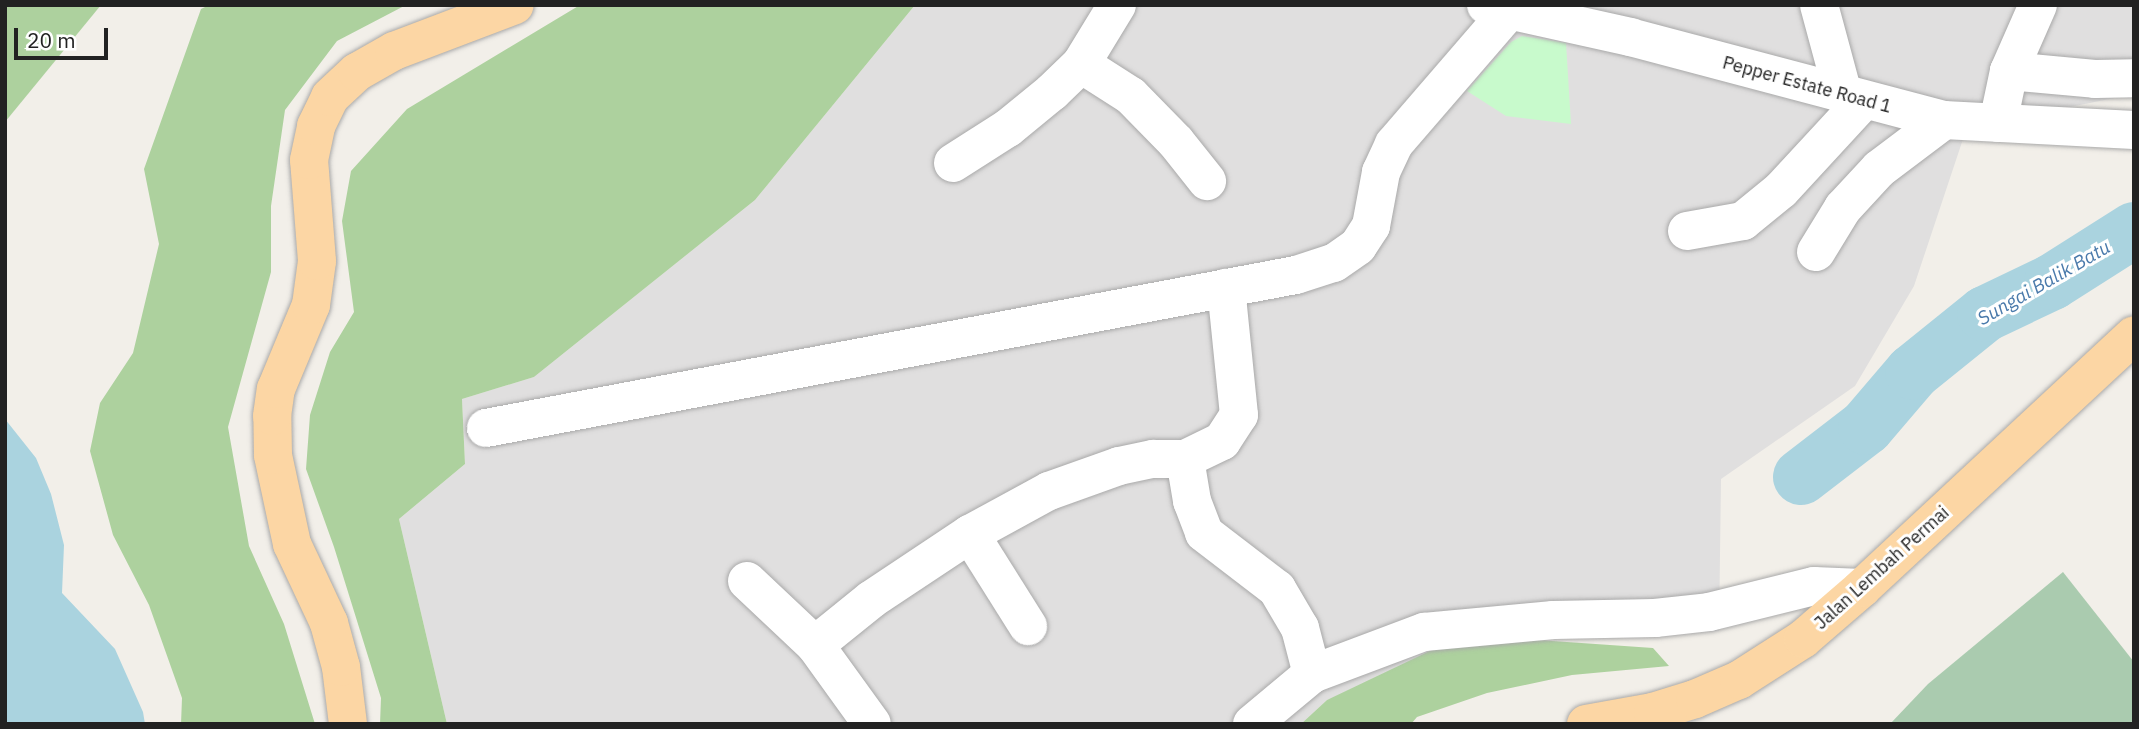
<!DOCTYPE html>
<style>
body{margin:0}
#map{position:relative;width:2139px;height:729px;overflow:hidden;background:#f2efe9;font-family:"IBM Plex Sans",sans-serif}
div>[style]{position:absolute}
.residential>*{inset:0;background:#e0dfdf}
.forest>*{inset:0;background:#add19e}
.cemetery>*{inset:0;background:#aacbaf}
.park>*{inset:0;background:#c8facc}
.water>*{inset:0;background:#aad3df}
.river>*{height:56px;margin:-28px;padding:0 28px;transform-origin:28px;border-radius:28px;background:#aad3df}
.roads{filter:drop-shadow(0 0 2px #a9a9a9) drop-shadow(0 0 2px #a9a9a9)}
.minor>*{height:38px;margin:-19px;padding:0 19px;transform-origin:19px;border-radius:19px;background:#fff}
.major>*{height:38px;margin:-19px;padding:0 19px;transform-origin:19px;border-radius:19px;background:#fcd6a4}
span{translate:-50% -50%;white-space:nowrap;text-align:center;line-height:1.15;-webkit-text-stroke:6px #fff;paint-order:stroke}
.street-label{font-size:18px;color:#222}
.water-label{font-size:19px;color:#4a7aab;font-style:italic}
.frame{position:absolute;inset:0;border:7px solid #222;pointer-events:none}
.scale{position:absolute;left:14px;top:28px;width:94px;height:32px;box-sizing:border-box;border:4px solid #222;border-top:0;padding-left:9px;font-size:21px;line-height:24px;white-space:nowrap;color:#222;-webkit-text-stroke:5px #fff;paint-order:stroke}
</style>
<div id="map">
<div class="residential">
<div style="clip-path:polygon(915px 5px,2134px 5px,2134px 94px,2060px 109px,1975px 103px,1914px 286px,1855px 386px,1721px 479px,1719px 631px,1524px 639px,1327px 700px,1301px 724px,447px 724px,399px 519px,465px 464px,462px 399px,534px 377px,755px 200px)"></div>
</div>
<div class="forest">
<div style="clip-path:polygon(5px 5px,101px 5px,5px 122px)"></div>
<div style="clip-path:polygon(209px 5px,406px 5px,337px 41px,285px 110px,271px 206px,271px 272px,228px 427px,249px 546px,284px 624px,315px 724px,181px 724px,182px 698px,149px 605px,113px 535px,90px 451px,100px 403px,133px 353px,159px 244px,144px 169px,201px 9px)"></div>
<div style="clip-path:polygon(580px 5px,915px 5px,755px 200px,534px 377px,462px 399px,465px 464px,399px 519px,447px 724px,380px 724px,381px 698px,334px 547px,306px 469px,310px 415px,330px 352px,354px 312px,342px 221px,351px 171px,407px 109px)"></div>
<div style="clip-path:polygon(1524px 639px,1653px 648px,1669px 666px,1572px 675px,1487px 693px,1417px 717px,1411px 724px,1301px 724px,1327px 700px,1436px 648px)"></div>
</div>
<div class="cemetery">
<div style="clip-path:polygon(2063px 572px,2134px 662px,2134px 724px,1890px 724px,1928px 684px)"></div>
</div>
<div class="park">
<div style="clip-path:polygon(1522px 36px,1566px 43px,1571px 124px,1506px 116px,1467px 91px,1511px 42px)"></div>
</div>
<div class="water">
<div style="clip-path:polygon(5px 419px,36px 458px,51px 494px,64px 545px,62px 593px,115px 649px,143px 712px,145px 724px,5px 724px)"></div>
</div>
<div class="river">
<div style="left:1801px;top:477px;width:82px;rotate:-37.6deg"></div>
<div style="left:1866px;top:427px;width:72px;rotate:-49.5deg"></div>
<div style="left:1913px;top:372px;width:92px;rotate:-38.9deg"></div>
<div style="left:1985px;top:314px;width:74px;rotate:-25.5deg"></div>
<div style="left:2052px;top:282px;width:97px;rotate:-32.4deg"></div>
</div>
<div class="roads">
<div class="minor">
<div style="left:1486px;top:5px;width:148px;rotate:12.5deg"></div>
<div style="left:1630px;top:37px;width:325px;rotate:14.8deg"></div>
<div style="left:1944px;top:120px;width:190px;rotate:3deg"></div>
<div style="left:1819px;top:5px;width:92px;rotate:74.9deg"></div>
<div style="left:1081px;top:64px;width:59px;rotate:32.6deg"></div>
<div style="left:1131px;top:96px;width:64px;rotate:45.6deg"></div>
<div style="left:1176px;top:142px;width:50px;rotate:51.5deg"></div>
<div style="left:2009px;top:71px;width:86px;rotate:5.3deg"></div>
<div style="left:2095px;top:79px;width:39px;rotate:-1deg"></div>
<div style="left:1998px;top:123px;width:53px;rotate:-78.1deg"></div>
<div style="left:2009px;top:71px;width:72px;rotate:-66.3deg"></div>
<div style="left:953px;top:163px;width:65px;rotate:-32.5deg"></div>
<div style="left:1008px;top:128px;width:57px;rotate:-39.3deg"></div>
<div style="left:1052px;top:92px;width:40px;rotate:-44deg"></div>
<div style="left:1081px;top:64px;width:69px;rotate:-58.6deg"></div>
<div style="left:1687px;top:231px;width:57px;rotate:-10.1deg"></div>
<div style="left:1743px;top:221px;width:49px;rotate:-39.2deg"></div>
<div style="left:1781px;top:190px;width:122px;rotate:-47.3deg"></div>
<div style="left:1816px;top:252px;width:52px;rotate:-58.5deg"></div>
<div style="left:1843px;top:208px;width:53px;rotate:-47.3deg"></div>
<div style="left:1879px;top:169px;width:81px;rotate:-37deg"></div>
<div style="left:486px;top:428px;width:824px;rotate:-10.7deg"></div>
<div style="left:1296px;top:275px;width:40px;rotate:-18deg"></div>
<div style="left:1334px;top:263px;width:29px;rotate:-35deg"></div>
<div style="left:1358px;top:246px;width:24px;rotate:-57deg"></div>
<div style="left:1371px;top:226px;width:55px;rotate:-79.5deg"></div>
<div style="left:1381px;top:172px;width:31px;rotate:-65deg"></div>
<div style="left:1394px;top:144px;width:176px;rotate:-49.2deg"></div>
<div style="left:1185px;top:459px;width:43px;rotate:80.5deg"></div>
<div style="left:1192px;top:501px;width:34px;rotate:69deg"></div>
<div style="left:1204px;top:533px;width:92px;rotate:37.5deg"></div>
<div style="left:1277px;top:589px;width:45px;rotate:59.5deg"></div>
<div style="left:1300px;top:628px;width:48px;rotate:75.4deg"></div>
<div style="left:970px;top:534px;width:109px;rotate:57.8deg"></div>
<div style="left:747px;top:581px;width:93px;rotate:43.3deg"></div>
<div style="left:815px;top:645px;width:97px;rotate:54.2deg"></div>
<div style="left:815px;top:645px;width:73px;rotate:-38.9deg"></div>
<div style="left:872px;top:599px;width:118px;rotate:-33.6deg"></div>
<div style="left:970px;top:534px;width:90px;rotate:-28.6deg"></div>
<div style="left:1049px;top:491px;width:74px;rotate:-19.7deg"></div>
<div style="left:1119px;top:466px;width:35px;rotate:-12deg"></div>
<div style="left:1153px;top:459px;width:32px"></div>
<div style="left:1185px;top:459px;width:41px;rotate:-25.9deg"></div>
<div style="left:1222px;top:441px;width:31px;rotate:-57deg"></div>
<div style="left:1239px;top:415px;width:128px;rotate:-95.8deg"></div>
<div style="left:1252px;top:724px;width:78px;rotate:-39.8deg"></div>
<div style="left:1312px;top:674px;width:120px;rotate:-20.6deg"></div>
<div style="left:1424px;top:632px;width:130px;rotate:-5.3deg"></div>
<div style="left:1553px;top:620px;width:102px;rotate:-1.1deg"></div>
<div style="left:1655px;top:618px;width:54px;rotate:-6.3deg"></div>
<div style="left:1709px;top:612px;width:108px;rotate:-13.9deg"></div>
<div style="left:1814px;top:586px;width:48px;rotate:2.4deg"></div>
</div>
<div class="major">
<div style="left:348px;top:724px;width:57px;rotate:-97deg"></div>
<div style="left:341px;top:667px;width:46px;rotate:-105.3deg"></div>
<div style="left:329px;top:623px;width:87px;rotate:-115.1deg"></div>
<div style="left:292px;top:544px;width:91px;rotate:-102.1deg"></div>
<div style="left:273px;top:455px;width:39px;rotate:-91deg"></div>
<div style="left:272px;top:416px;width:27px;rotate:-82deg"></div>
<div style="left:276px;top:389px;width:91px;rotate:-67.4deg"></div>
<div style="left:311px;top:305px;width:44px;rotate:-82.2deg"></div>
<div style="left:317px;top:261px;width:101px;rotate:-94.5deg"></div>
<div style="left:309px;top:160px;width:35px;rotate:-78deg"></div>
<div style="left:316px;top:126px;width:32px;rotate:-64deg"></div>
<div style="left:330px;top:97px;width:37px;rotate:-43deg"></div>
<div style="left:357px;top:72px;width:43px;rotate:-29.6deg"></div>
<div style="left:394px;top:51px;width:129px;rotate:-20.8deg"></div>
<div style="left:1586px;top:724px;width:68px;rotate:-10.2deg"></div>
<div style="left:1653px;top:712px;width:44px;rotate:-17.2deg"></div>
<div style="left:1695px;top:699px;width:48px;rotate:-23.4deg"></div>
<div style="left:1739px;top:680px;width:76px;rotate:-32.6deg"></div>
<div style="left:1803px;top:639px;width:78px;rotate:-40.8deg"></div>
<div style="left:1862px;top:588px;width:371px;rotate:-42.9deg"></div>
</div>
</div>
<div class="street-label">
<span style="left:1807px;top:85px;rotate:15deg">Pepper Estate Road 1</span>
<span style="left:1882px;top:568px;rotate:-42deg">Jalan Lembah Permai</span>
</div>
<div class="water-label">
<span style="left:2044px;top:283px;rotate:-30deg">Sungai Balik Batu</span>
</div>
<div class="frame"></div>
<div class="scale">20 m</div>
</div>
